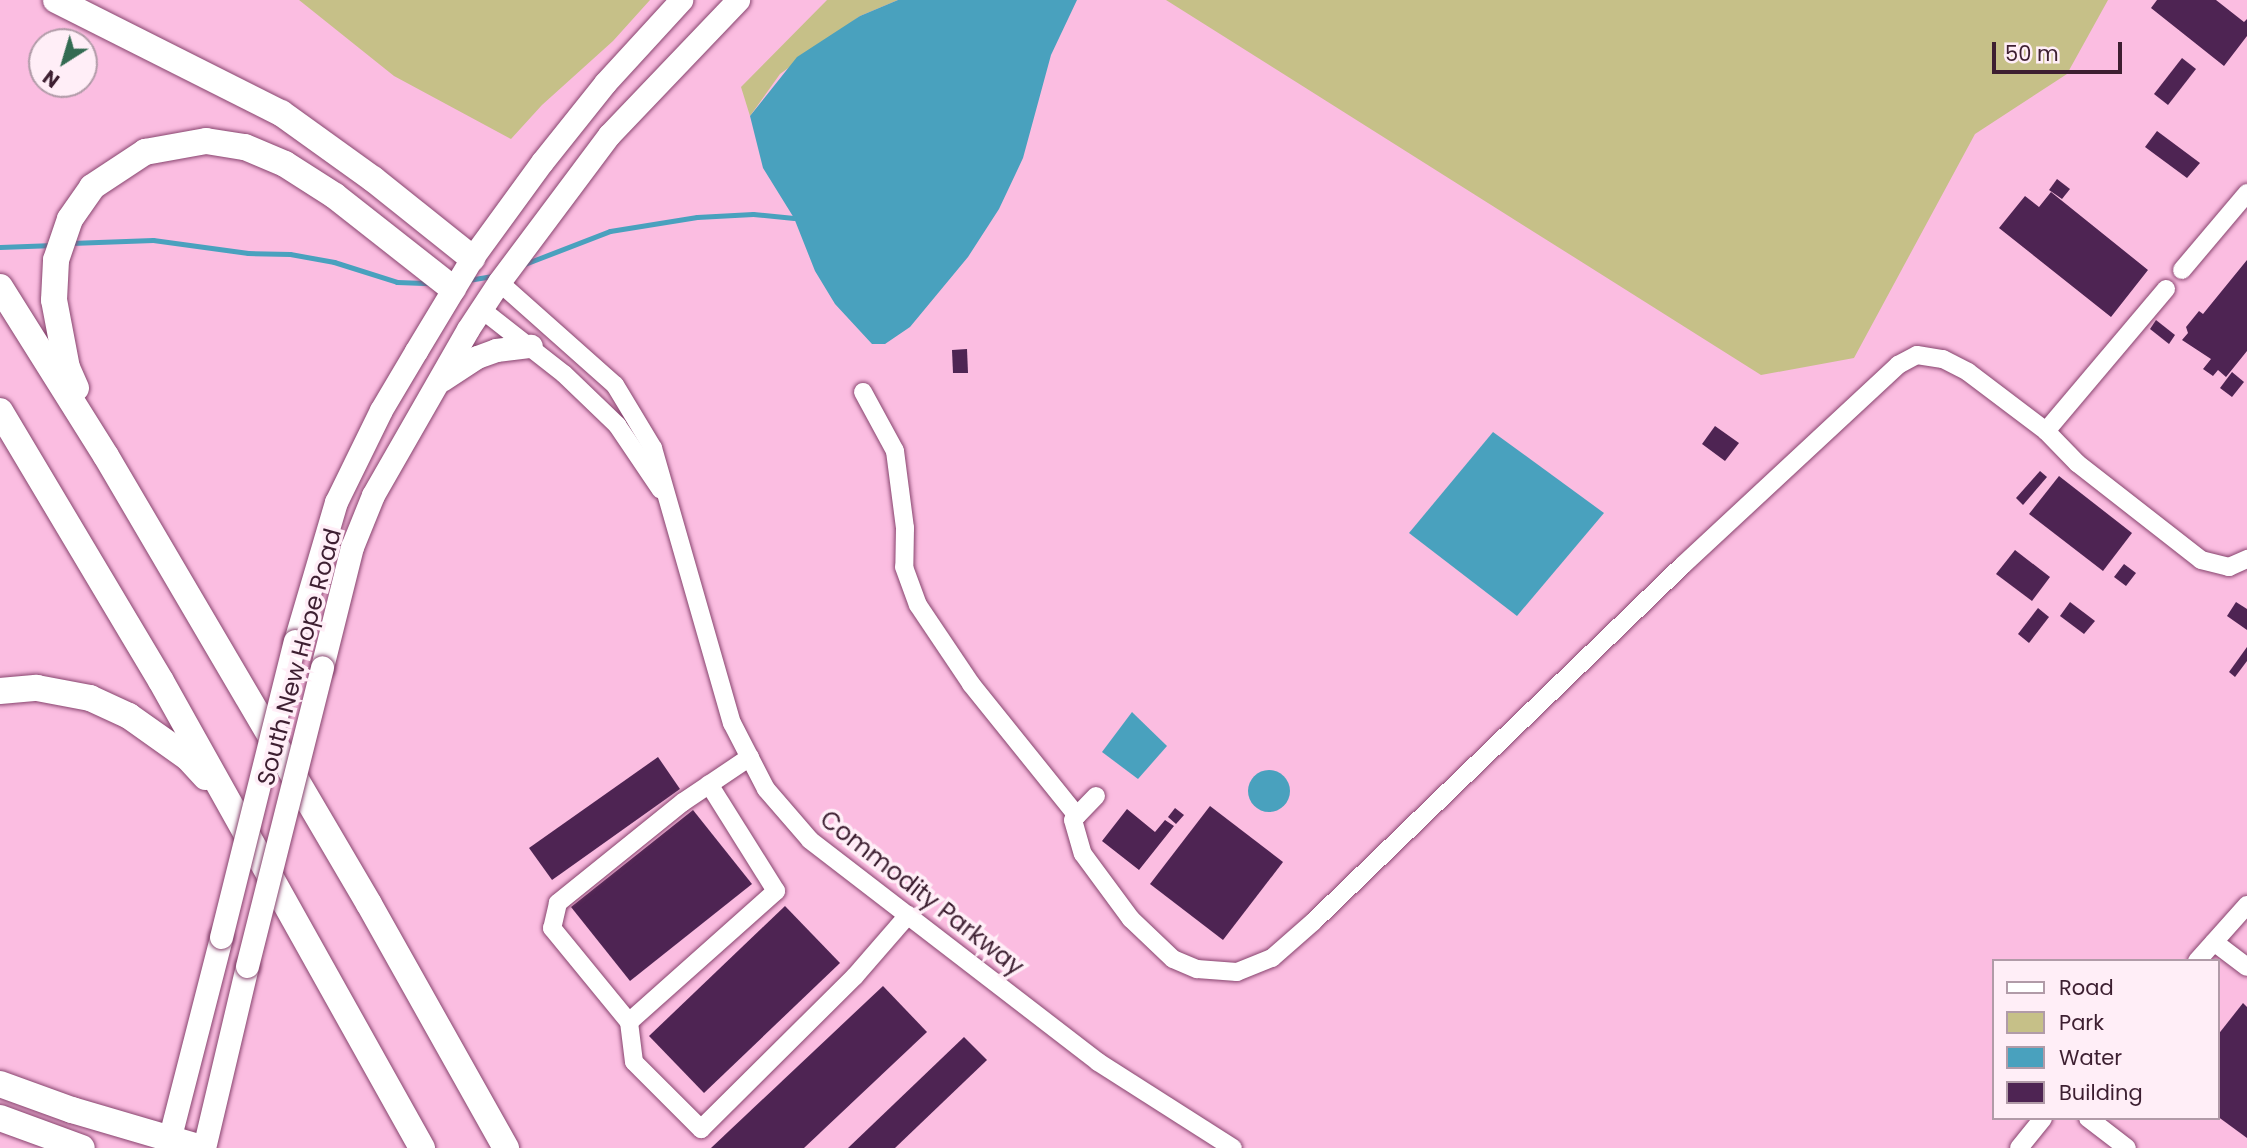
<!DOCTYPE html>
<style>
body{margin:0}
#map{position:relative;width:2247px;height:1148px;overflow:hidden;background:#fbbde1;font-family:Poppins,sans-serif}
div>[style]{position:absolute}
.green>*{inset:0;background:#c6c088}
.water>*{inset:0;background:#49a1be}
.round{border-radius:50%}
.stream>*{height:5px;margin:-2.5px;padding:0 2.5px;transform-origin:2.5px;border-radius:2.5px;background:#49a1be}
.building>*{inset:0;background:#4e2453}
.roads{filter:drop-shadow(0 0 2px #87446e) drop-shadow(0 0 2px #87446e)}
.minor>*{height:18px;margin:-9px;padding:0 9px;transform-origin:9px;border-radius:9px;background:#fff}
.major>*{height:23px;margin:-11.5px;padding:0 11.5px;transform-origin:11.5px;border-radius:11.5px;background:#fff}
.highway>*{height:26px;margin:-13px;padding:0 13px;transform-origin:13px;border-radius:13px;background:#fff}
.bridges{filter:drop-shadow(0 0 2px #87446e) drop-shadow(0 0 2px #87446e)}
.major-bridge>*{height:23px;margin:-11.5px;padding:0 11.5px;transform-origin:11.5px;border-radius:11.5px;background:#fff}
span{translate:-50% -50%;white-space:nowrap;text-align:center;line-height:1.15;-webkit-text-stroke:7px #ffeef7;paint-order:stroke}
.street-label{font-size:24px;color:#3d1f31}
.legend{position:absolute;left:1992px;top:959px;width:228px;height:161px;box-sizing:border-box;background:#ffeef7;border:2px solid #b19ba8;margin:0;padding:9px 12px;list-style:none;font-size:21px;color:#3d1f31}
.legend li{display:flex;align-items:center;gap:14px;height:35px}
.legend b{width:35px;border:2px solid #b19ba8}
.north{position:absolute;left:28px;top:28px;width:70px;height:70px;box-sizing:border-box;background:#ffeef7;border:2px solid #b19ba8;border-radius:50%;rotate:217deg;font-size:19px;font-weight:700;line-height:28px;text-align:center;color:#3d1f31}
.north::after{content:'';display:block;margin:auto;width:24px;height:32px;background:#336b52;clip-path:polygon(50% 0,100% 100%,50% 72%,0 100%)}
.scale{position:absolute;left:1992px;top:42px;width:130px;height:32px;box-sizing:border-box;border:4px solid #3d1f31;border-top:0;padding-left:9px;font-size:21px;line-height:24px;white-space:nowrap;color:#3d1f31;-webkit-text-stroke:5px #ffeef7;paint-order:stroke}
</style>
<div id="map">
<div class="green">
<div style="clip-path:polygon(299px 0,650px 0,613px 41px,542px 105px,511px 139px,394px 76px)"></div>
<div style="clip-path:polygon(827px 0,898px 0,860px 16px,780px 74px,750px 116px,741px 87px)"></div>
<div style="clip-path:polygon(1166px 0,2108px 0,2067px 74px,1975px 134px,1854px 358px,1761px 375px)"></div>
</div>
<div class="water">
<div style="clip-path:polygon(898px 0,1077px 0,1051px 55px,1023px 158px,999px 209px,968px 257px,910px 327px,885px 344px,872px 344px,835px 304px,815px 271px,794px 218px,763px 168px,750px 116px,797px 57px,860px 16px)"></div>
<div style="clip-path:polygon(1493px 432px,1604px 513px,1517px 616px,1409px 533px)"></div>
<div style="clip-path:polygon(1132px 712px,1167px 746px,1138px 779px,1102px 752px)"></div>
<div class="round" style="left:1248px;top:770px;width:42px;height:42px"></div>
</div>
<div class="stream">
<div style="left:71px;top:243px;width:82px;rotate:-2.1deg"></div>
<div style="left:153px;top:240px;width:96px;rotate:7.8deg"></div>
<div style="left:248px;top:253px;width:42px;rotate:1.4deg"></div>
<div style="left:290px;top:254px;width:45px;rotate:10.3deg"></div>
<div style="left:334px;top:262px;width:66px;rotate:17.6deg"></div>
<div style="left:397px;top:282px;width:34px;rotate:2deg"></div>
<div style="left:0;top:247px;width:54px;rotate:-2.1deg"></div>
<div style="left:522px;top:265px;width:94px;rotate:-21.1deg"></div>
<div style="left:610px;top:231px;width:88px;rotate:-9.1deg"></div>
<div style="left:697px;top:217px;width:56px;rotate:-3.1deg"></div>
<div style="left:753px;top:214px;width:41px;rotate:5.6deg"></div>
<div style="left:468px;top:280px;width:25px;rotate:-9deg"></div>
</div>
<div class="building">
<div style="clip-path:polygon(2157px 0,2216px 0,2244px 22px,2247px 19px,2247px 36px,2224px 66px,2151px 8px)"></div>
<div style="clip-path:polygon(2182px 58px,2196px 69px,2168px 105px,2154px 94px)"></div>
<div style="clip-path:polygon(2157px 131px,2200px 163px,2187px 178px,2145px 147px)"></div>
<div style="clip-path:polygon(2057px 179px,2070px 189px,2062px 199px,2049px 190px)"></div>
<div style="clip-path:polygon(2051px 192px,2148px 270px,2111px 317px,1999px 228px,2025px 196px,2039px 207px)"></div>
<div style="clip-path:polygon(2247px 260px,2247px 351px,2226px 377px,2218px 370px,2213px 376px,2203px 369px,2211px 359px,2182px 340px,2188px 333px,2186px 327px,2199px 311px,2203px 314px)"></div>
<div style="clip-path:polygon(2156px 320px,2175px 335px,2169px 344px,2150px 329px)"></div>
<div style="clip-path:polygon(967px 349px,968px 373px,953px 373px,952px 350px)"></div>
<div style="clip-path:polygon(2232px 372px,2244px 382px,2232px 397px,2220px 388px)"></div>
<div style="clip-path:polygon(1715px 426px,1739px 443px,1725px 461px,1702px 444px)"></div>
<div style="clip-path:polygon(2040px 471px,2047px 477px,2023px 505px,2016px 498px)"></div>
<div style="clip-path:polygon(2059px 476px,2132px 533px,2103px 571px,2029px 514px)"></div>
<div style="clip-path:polygon(2015px 550px,2050px 577px,2032px 601px,1996px 574px)"></div>
<div style="clip-path:polygon(2124px 564px,2136px 573px,2126px 586px,2114px 577px)"></div>
<div style="clip-path:polygon(2070px 602px,2095px 621px,2084px 634px,2060px 616px)"></div>
<div style="clip-path:polygon(2236px 602px,2247px 609px,2247px 630px,2227px 616px)"></div>
<div style="clip-path:polygon(2038px 608px,2049px 617px,2029px 643px,2018px 634px)"></div>
<div style="clip-path:polygon(2247px 647px,2247px 661px,2235px 677px,2229px 672px)"></div>
<div style="clip-path:polygon(658px 757px,680px 789px,552px 880px,529px 848px)"></div>
<div style="clip-path:polygon(1210px 806px,1283px 862px,1223px 940px,1150px 884px)"></div>
<div style="clip-path:polygon(1175px 808px,1184px 815px,1176px 824px,1168px 817px)"></div>
<div style="clip-path:polygon(1127px 809px,1155px 832px,1165px 820px,1174px 826px,1139px 870px,1102px 841px)"></div>
<div style="clip-path:polygon(693px 810px,752px 884px,630px 981px,571px 907px)"></div>
<div style="clip-path:polygon(785px 906px,840px 963px,704px 1093px,649px 1036px)"></div>
<div style="clip-path:polygon(883px 986px,927px 1032px,804px 1148px,711px 1148px)"></div>
<div style="clip-path:polygon(2243px 1003px,2247px 1007px,2247px 1138px,2217px 1116px,2217px 1036px)"></div>
<div style="clip-path:polygon(964px 1037px,987px 1060px,895px 1148px,848px 1148px)"></div>
</div>
<div class="roads">
<div class="minor">
<div style="left:2182px;top:270px;width:101px;rotate:-49.8deg"></div>
<div style="left:499px;top:282px;width:155px;rotate:41.6deg"></div>
<div style="left:615px;top:385px;width:74px;rotate:58.9deg"></div>
<div style="left:653px;top:448px;width:286px;rotate:74deg"></div>
<div style="left:732px;top:723px;width:74px;rotate:62.7deg"></div>
<div style="left:766px;top:789px;width:67px;rotate:49.2deg"></div>
<div style="left:810px;top:840px;width:364px;rotate:37.6deg"></div>
<div style="left:1098px;top:1062px;width:160px;rotate:32.5deg"></div>
<div style="left:2166px;top:289px;width:186px;rotate:130.2deg"></div>
<div style="left:2046px;top:431px;width:45px;rotate:45.9deg"></div>
<div style="left:2077px;top:463px;width:157px;rotate:38deg"></div>
<div style="left:2201px;top:560px;width:29px;rotate:14deg"></div>
<div style="left:2229px;top:567px;width:20px;rotate:-24deg"></div>
<div style="left:481px;top:309px;width:105px;rotate:38.1deg"></div>
<div style="left:564px;top:374px;width:74px;rotate:43.9deg"></div>
<div style="left:617px;top:425px;width:78px;rotate:55.9deg"></div>
<div style="left:863px;top:392px;width:67px;rotate:61.5deg"></div>
<div style="left:895px;top:451px;width:78px;rotate:82.6deg"></div>
<div style="left:905px;top:528px;width:39px;rotate:91deg"></div>
<div style="left:904px;top:567px;width:40px;rotate:69.8deg"></div>
<div style="left:918px;top:605px;width:95px;rotate:56.1deg"></div>
<div style="left:971px;top:684px;width:169px;rotate:51.2deg"></div>
<div style="left:750px;top:757px;width:81px;rotate:146.1deg"></div>
<div style="left:683px;top:802px;width:161px;rotate:141.1deg"></div>
<div style="left:558px;top:903px;width:26px;rotate:103deg"></div>
<div style="left:552px;top:928px;width:122px;rotate:50.7deg"></div>
<div style="left:629px;top:1022px;width:40px;rotate:82.9deg"></div>
<div style="left:634px;top:1062px;width:95px;rotate:45deg"></div>
<div style="left:701px;top:1129px;width:217px;rotate:-44.8deg"></div>
<div style="left:855px;top:976px;width:81px;rotate:-49deg"></div>
<div style="left:1096px;top:796px;width:33px;rotate:134deg"></div>
<div style="left:1073px;top:820px;width:35px;rotate:74deg"></div>
<div style="left:1083px;top:854px;width:81px;rotate:53.6deg"></div>
<div style="left:1131px;top:919px;width:58px;rotate:43.6deg"></div>
<div style="left:1173px;top:959px;width:26px;rotate:23deg"></div>
<div style="left:1197px;top:969px;width:40px;rotate:4.3deg"></div>
<div style="left:1237px;top:972px;width:38px;rotate:-22deg"></div>
<div style="left:1272px;top:958px;width:55px;rotate:-41.3deg"></div>
<div style="left:1313px;top:922px;width:514px;rotate:-43.98deg"></div>
<div style="left:1683px;top:565px;width:294px;rotate:-42.9deg"></div>
<div style="left:1898px;top:365px;width:21px;rotate:-28deg"></div>
<div style="left:1917px;top:355px;width:26px;rotate:9deg"></div>
<div style="left:1943px;top:359px;width:28px;rotate:27deg"></div>
<div style="left:1968px;top:372px;width:98px;rotate:37.1deg"></div>
<div style="left:2214px;top:942px;width:41px;rotate:37.1deg"></div>
<div style="left:2197px;top:961px;width:75px;rotate:-48.2deg"></div>
<div style="left:629px;top:1022px;width:197px;rotate:-41.7deg"></div>
<div style="left:776px;top:891px;width:126px;rotate:-122.1deg"></div>
<div style="left:2088px;top:1118px;width:49px;rotate:37.6deg"></div>
<div style="left:2019px;top:1148px;width:38px;rotate:-51deg"></div>
</div>
<div class="major">
<div style="left:442px;top:380px;width:42px;rotate:-33.3deg"></div>
<div style="left:477px;top:357px;width:20px;rotate:-20deg"></div>
<div style="left:496px;top:350px;width:35px;rotate:-7deg"></div>
<div style="left:295px;top:641px;width:145px;rotate:-73.6deg"></div>
<div style="left:336px;top:502px;width:102px;rotate:-63.9deg"></div>
<div style="left:381px;top:410px;width:69px;rotate:-59.3deg"></div>
<div style="left:416px;top:351px;width:109px;rotate:-58.9deg"></div>
<div style="left:472px;top:258px;width:119px;rotate:-53.9deg"></div>
<div style="left:542px;top:162px;width:101px;rotate:-51.4deg"></div>
<div style="left:605px;top:83px;width:113px;rotate:-47.5deg"></div>
<div style="left:322px;top:667px;width:124px;rotate:-76deg"></div>
<div style="left:352px;top:547px;width:56px;rotate:-68deg"></div>
<div style="left:373px;top:495px;width:191px;rotate:-60.2deg"></div>
<div style="left:468px;top:329px;width:56px;rotate:-56.6deg"></div>
<div style="left:499px;top:282px;width:184px;rotate:-53.2deg"></div>
<div style="left:609px;top:135px;width:187px;rotate:-46.3deg"></div>
<div style="left:167px;top:1148px;width:218px;rotate:-75.6deg"></div>
<div style="left:204px;top:1148px;width:187px;rotate:-76.7deg"></div>
</div>
<div class="highway">
<div style="left:56px;top:0;width:252px;rotate:26.7deg"></div>
<div style="left:281px;top:113px;width:113px;rotate:35.7deg"></div>
<div style="left:373px;top:179px;width:127px;rotate:38.6deg"></div>
<div style="left:0;top:287px;width:199px;rotate:57.9deg"></div>
<div style="left:106px;top:456px;width:519px;rotate:59.58deg"></div>
<div style="left:369px;top:904px;width:280px;rotate:60.7deg"></div>
<div style="left:76px;top:388px;width:22px;rotate:-114deg"></div>
<div style="left:67px;top:368px;width:69px;rotate:-100.8deg"></div>
<div style="left:54px;top:300px;width:40px;rotate:-87.1deg"></div>
<div style="left:56px;top:260px;width:43px;rotate:-71.1deg"></div>
<div style="left:70px;top:219px;width:39px;rotate:-55deg"></div>
<div style="left:92px;top:187px;width:64px;rotate:-33.4deg"></div>
<div style="left:145px;top:152px;width:62px;rotate:-10.2deg"></div>
<div style="left:206px;top:141px;width:39px;rotate:9deg"></div>
<div style="left:245px;top:147px;width:43px;rotate:23deg"></div>
<div style="left:285px;top:164px;width:59px;rotate:32.6deg"></div>
<div style="left:335px;top:196px;width:150px;rotate:38.2deg"></div>
<div style="left:0;top:411px;width:314px;rotate:59.2deg"></div>
<div style="left:161px;top:681px;width:535px;rotate:60.8deg"></div>
<div style="left:0;top:691px;width:37px;rotate:-5deg"></div>
<div style="left:37px;top:688px;width:54px;rotate:10.7deg"></div>
<div style="left:90px;top:698px;width:43px;rotate:24.8deg"></div>
<div style="left:129px;top:716px;width:72px;rotate:35.4deg"></div>
<div style="left:188px;top:758px;width:26px;rotate:47deg"></div>
<div style="left:0;top:1084px;width:77px;rotate:19.9deg"></div>
<div style="left:72px;top:1110px;width:134px;rotate:16.4deg"></div>
<div style="left:0;top:1118px;width:87px;rotate:20.1deg"></div>
</div>
</div>
<div class="bridges">
<div class="major-bridge">
<div style="left:221px;top:937px;width:305px;rotate:-76deg"></div>
<div style="left:247px;top:966px;width:308px;rotate:-75.9deg"></div>
</div>
</div>
<div class="street-label">
<span style="left:299px;top:657px;rotate:-75deg">South New Hope Road</span>
<span style="left:922px;top:893px;rotate:38deg">Commodity Parkway</span>
</div>
<ul class="legend">
<li><b style="height:9px;background:#fff"></b>Road</li>
<li><b style="height:19px;background:#c6c088"></b>Park</li>
<li><b style="height:19px;background:#49a1be"></b>Water</li>
<li><b style="height:19px;background:#4e2453"></b>Building</li>
</ul>
<div class="north">N</div>
<div class="scale">50 m</div>
</div>
